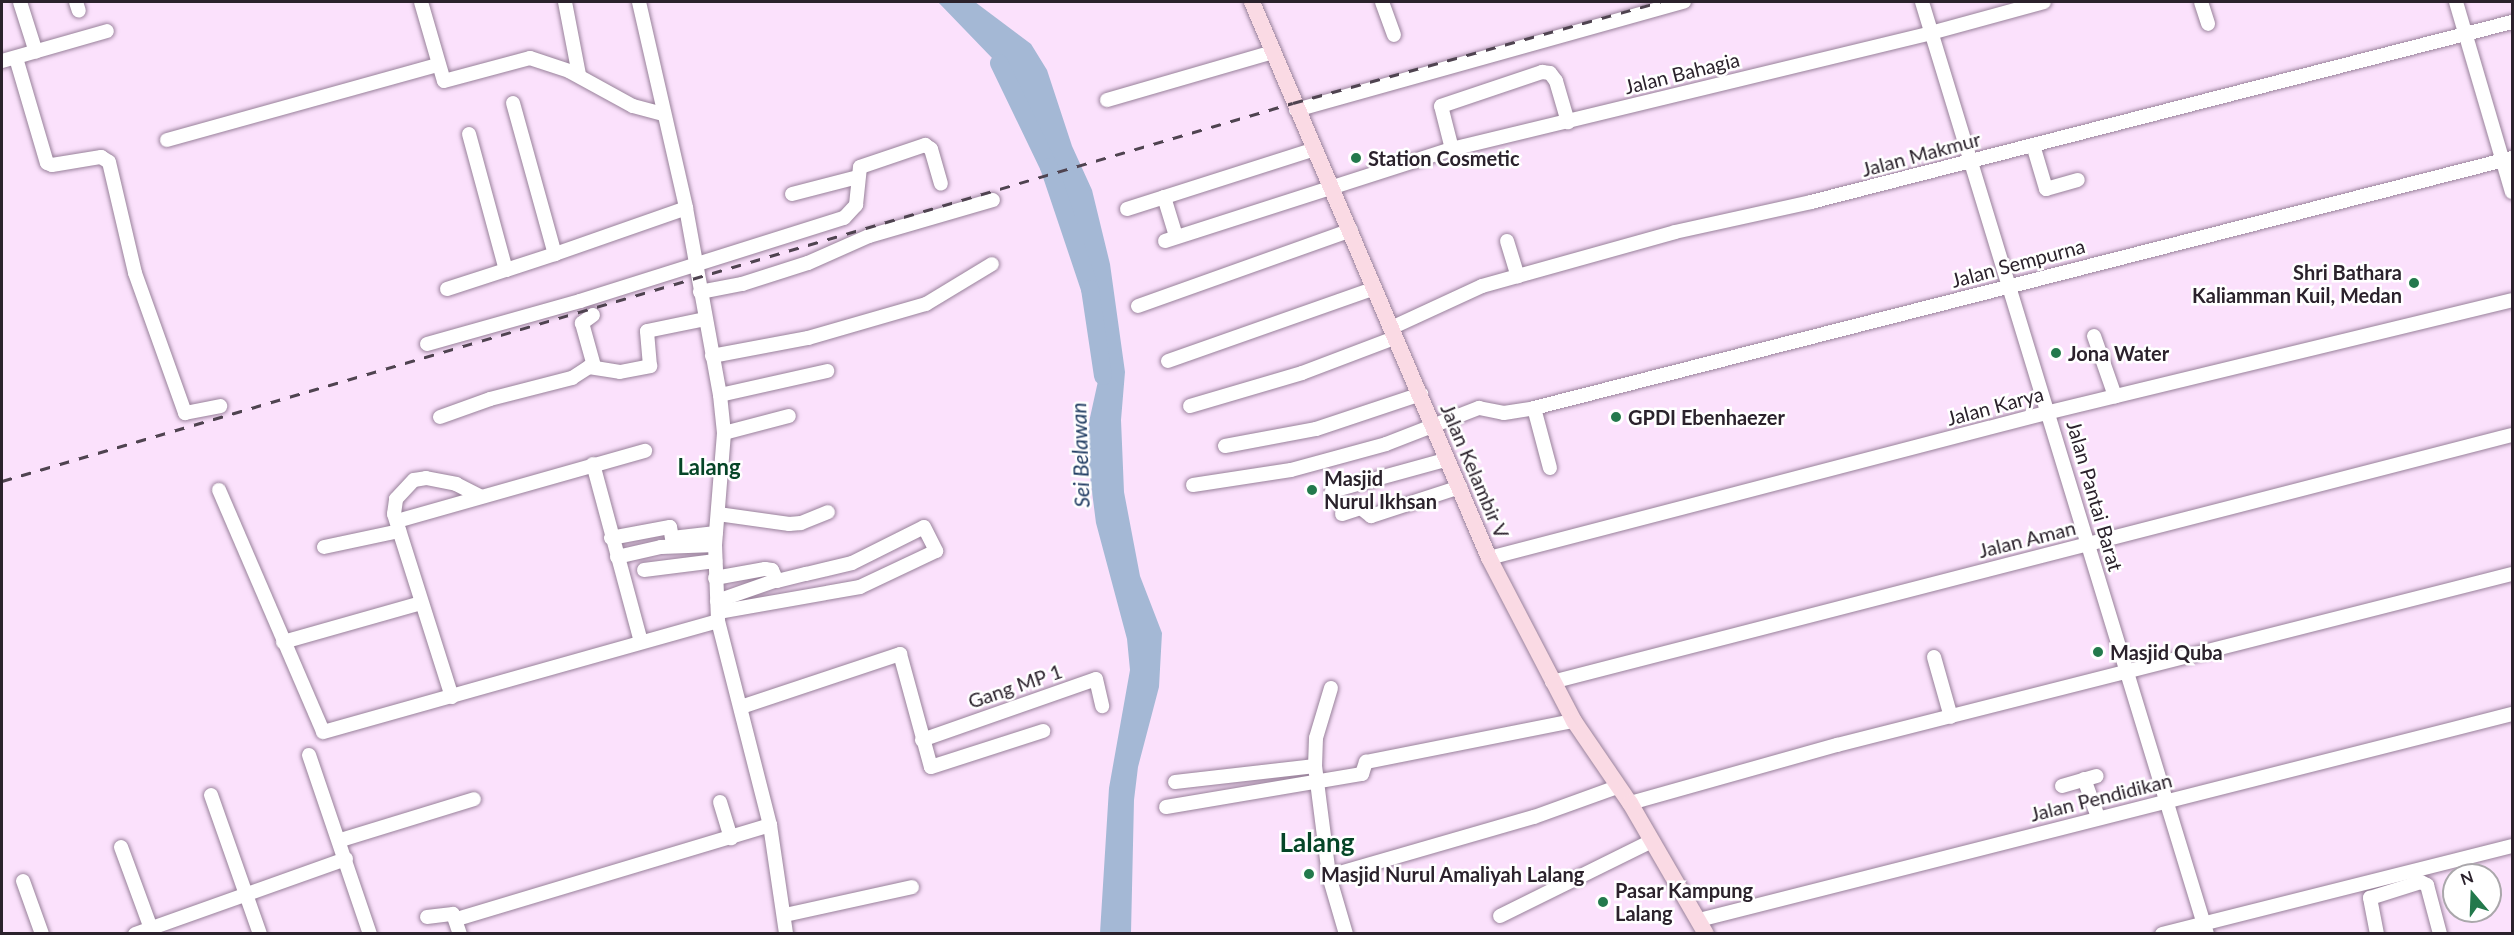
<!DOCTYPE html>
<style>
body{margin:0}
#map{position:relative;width:2514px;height:935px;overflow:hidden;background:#fbe1fc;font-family:Lato,sans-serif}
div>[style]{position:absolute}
.water>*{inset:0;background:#a4b8d5}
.river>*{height:18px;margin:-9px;padding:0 9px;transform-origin:9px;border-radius:9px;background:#a4b8d5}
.roads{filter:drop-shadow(0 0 2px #98819a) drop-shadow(0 0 2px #98819a)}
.minor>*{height:14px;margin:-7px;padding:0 7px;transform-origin:7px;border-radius:7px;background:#fff}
.major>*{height:16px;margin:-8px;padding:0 8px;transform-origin:8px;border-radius:8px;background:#fadae4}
.rail>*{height:3px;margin-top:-1.5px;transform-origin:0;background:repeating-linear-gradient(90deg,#4f4350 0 10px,transparent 0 20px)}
.dots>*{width:16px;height:16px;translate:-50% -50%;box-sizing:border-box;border:3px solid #fff;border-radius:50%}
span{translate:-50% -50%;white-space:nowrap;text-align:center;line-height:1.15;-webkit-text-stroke:5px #fff;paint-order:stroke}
.street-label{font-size:20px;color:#2b222c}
.poi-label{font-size:20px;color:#2b222c;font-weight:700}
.left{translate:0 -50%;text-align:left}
.right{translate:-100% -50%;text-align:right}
.water-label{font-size:21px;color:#1d3960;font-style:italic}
.quarter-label{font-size:22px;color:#054527;font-weight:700}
.district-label{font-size:26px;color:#054527;font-weight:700}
.frame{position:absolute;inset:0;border:3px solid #2b222c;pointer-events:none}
.north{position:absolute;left:2442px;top:863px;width:60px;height:60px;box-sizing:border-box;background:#fff;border:2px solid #aaa7ab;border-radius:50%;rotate:341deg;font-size:16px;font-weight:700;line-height:24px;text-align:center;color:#2b222c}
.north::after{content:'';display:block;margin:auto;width:21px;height:27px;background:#23794c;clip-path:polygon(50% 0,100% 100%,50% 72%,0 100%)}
</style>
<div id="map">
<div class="water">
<div style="clip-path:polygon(938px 2px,975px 2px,1031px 44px,1047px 70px,1072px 146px,1092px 190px,1110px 264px,1125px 372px,1121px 420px,1124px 492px,1140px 576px,1162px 633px,1159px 687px,1138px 767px,1134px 800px,1131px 933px,1100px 933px,1109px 788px,1130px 670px,1127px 639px,1096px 523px,1087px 453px,1089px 422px,1100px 372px,1099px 326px,1074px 235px,1035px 132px,1014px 89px,993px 59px)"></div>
</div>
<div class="river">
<div style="left:999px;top:63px;width:115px;rotate:64.3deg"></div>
<div style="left:1049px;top:167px;width:129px;rotate:71.4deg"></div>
<div style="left:1090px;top:289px;width:88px;rotate:81.5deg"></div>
</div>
<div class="roads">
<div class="minor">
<div style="left:20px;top:2px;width:52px;rotate:72.3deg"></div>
<div style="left:76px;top:2px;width:9px;rotate:72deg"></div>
<div style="left:421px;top:2px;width:82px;rotate:73.8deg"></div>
<div style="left:444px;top:81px;width:89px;rotate:-15deg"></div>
<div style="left:530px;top:58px;width:41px;rotate:18.4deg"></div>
<div style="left:569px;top:71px;width:73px;rotate:28.7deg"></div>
<div style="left:633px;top:106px;width:31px;rotate:15deg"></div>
<div style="left:565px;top:2px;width:74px;rotate:79.1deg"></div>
<div style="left:639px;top:2px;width:211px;rotate:77.1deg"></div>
<div style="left:686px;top:208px;width:190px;rotate:79.7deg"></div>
<div style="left:720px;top:395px;width:38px;rotate:84deg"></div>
<div style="left:724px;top:433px;width:112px;rotate:94.6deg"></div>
<div style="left:715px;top:545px;width:76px;rotate:87.7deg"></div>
<div style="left:718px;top:621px;width:211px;rotate:75.7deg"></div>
<div style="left:770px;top:825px;width:110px;rotate:81.6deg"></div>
<div style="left:1382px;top:2px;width:35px;rotate:70deg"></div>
<div style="left:1922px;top:2px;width:975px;rotate:73deg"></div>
<div style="left:2201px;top:2px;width:23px;rotate:72deg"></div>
<div style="left:2456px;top:2px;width:198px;rotate:73.6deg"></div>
<div style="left:16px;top:58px;width:109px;rotate:73.6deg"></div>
<div style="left:47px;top:163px;width:5px;rotate:22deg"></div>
<div style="left:52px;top:165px;width:50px;rotate:-9.3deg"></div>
<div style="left:101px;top:157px;width:9px;rotate:32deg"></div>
<div style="left:109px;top:162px;width:114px;rotate:76.8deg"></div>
<div style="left:135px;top:273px;width:149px;rotate:70.3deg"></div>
<div style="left:185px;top:413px;width:36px;rotate:-11deg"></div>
<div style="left:2px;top:61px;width:109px;rotate:-15.9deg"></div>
<div style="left:1107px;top:100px;width:173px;rotate:-16.1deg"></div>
<div style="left:513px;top:103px;width:157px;rotate:74.5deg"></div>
<div style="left:555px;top:254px;width:139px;rotate:-19.3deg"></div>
<div style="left:1296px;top:110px;width:403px;rotate:-15.6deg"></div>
<div style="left:469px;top:134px;width:141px;rotate:74.8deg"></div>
<div style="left:506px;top:270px;width:52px;rotate:-18.1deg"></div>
<div style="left:167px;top:140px;width:280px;rotate:-15.5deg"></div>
<div style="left:2033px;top:145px;width:46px;rotate:73.5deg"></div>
<div style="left:2046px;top:189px;width:33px;rotate:-16deg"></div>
<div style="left:1452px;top:149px;width:44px;rotate:-104.3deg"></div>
<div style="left:1441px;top:106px;width:107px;rotate:-18.6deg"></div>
<div style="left:1542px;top:72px;width:8px;rotate:7deg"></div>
<div style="left:1550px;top:73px;width:10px;rotate:53deg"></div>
<div style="left:1556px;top:81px;width:43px;rotate:73.7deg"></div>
<div style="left:792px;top:194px;width:68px;rotate:-14.4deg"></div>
<div style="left:1164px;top:197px;width:41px;rotate:72.9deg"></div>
<div style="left:1127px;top:209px;width:197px;rotate:-17.7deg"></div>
<div style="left:1165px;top:241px;width:301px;rotate:-17.8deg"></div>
<div style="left:1452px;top:149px;width:493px;rotate:-13.6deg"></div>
<div style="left:1931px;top:33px;width:117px;rotate:-15.3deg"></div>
<div style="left:1507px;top:241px;width:37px;rotate:73deg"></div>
<div style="left:447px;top:289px;width:62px;rotate:-17.9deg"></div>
<div style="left:700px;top:292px;width:43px;rotate:-10.8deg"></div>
<div style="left:742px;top:284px;width:69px;rotate:-17.7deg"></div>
<div style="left:808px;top:263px;width:67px;rotate:-23.9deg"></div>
<div style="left:869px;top:236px;width:129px;rotate:-16.2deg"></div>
<div style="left:1138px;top:306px;width:226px;rotate:-19.6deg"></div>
<div style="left:593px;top:315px;width:14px;rotate:144deg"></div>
<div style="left:582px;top:323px;width:45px;rotate:74.4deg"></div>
<div style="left:1391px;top:328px;width:100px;rotate:-24.8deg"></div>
<div style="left:1482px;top:286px;width:200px;rotate:-15.6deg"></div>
<div style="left:1675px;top:232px;width:139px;rotate:-12.4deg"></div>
<div style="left:1811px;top:202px;width:724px;rotate:-14.4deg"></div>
<div style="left:2094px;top:336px;width:64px;rotate:70.7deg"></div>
<div style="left:427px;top:344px;width:159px;rotate:-15.7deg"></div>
<div style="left:580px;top:301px;width:277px;rotate:-17.5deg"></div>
<div style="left:844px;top:218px;width:18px;rotate:-47deg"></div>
<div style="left:856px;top:205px;width:38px;rotate:-84deg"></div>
<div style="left:860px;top:167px;width:69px;rotate:-18.7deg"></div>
<div style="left:925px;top:145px;width:7px;rotate:34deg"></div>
<div style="left:931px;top:149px;width:36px;rotate:74deg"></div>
<div style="left:712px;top:356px;width:98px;rotate:-10.6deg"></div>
<div style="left:808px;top:338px;width:123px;rotate:-16.1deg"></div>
<div style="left:926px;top:304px;width:77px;rotate:-31.2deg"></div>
<div style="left:1168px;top:361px;width:219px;rotate:-19.4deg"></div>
<div style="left:720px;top:395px;width:110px;rotate:-12.6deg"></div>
<div style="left:1190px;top:406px;width:117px;rotate:-16.4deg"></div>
<div style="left:1302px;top:373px;width:98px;rotate:-20.8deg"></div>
<div style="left:1534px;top:408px;width:62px;rotate:75.1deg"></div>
<div style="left:440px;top:417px;width:53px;rotate:-19.8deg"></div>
<div style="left:490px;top:399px;width:85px;rotate:-14.4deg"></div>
<div style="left:572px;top:378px;width:20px;rotate:-33deg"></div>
<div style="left:589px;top:367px;width:31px;rotate:9deg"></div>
<div style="left:620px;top:372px;width:31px;rotate:-11deg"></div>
<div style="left:650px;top:366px;width:35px;rotate:-95deg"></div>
<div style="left:647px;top:331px;width:59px;rotate:-11.7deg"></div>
<div style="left:724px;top:433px;width:67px;rotate:-14.7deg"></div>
<div style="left:1225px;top:446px;width:93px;rotate:-10.6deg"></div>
<div style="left:1316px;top:429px;width:111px;rotate:-18.4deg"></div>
<div style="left:593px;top:464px;width:184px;rotate:74.9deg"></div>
<div style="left:1193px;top:485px;width:99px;rotate:-8.7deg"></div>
<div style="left:1291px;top:470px;width:98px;rotate:-15.3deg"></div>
<div style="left:1386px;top:444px;width:100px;rotate:-21.2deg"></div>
<div style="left:1479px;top:408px;width:25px;rotate:11deg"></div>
<div style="left:1504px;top:413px;width:30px;rotate:-9deg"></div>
<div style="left:1534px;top:408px;width:1009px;rotate:-14.34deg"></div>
<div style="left:219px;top:490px;width:263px;rotate:66.7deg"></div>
<div style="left:323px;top:732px;width:410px;rotate:-15.7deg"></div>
<div style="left:1332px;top:491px;width:120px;rotate:-15.4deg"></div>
<div style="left:718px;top:514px;width:72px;rotate:8deg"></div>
<div style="left:789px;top:524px;width:12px;rotate:-5deg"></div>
<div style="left:801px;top:523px;width:29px;rotate:-22deg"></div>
<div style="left:1342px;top:514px;width:20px;rotate:-18deg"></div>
<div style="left:1361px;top:508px;width:13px;rotate:39deg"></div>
<div style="left:1371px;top:516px;width:94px;rotate:-18deg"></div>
<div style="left:397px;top:521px;width:258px;rotate:-15.8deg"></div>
<div style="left:611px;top:538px;width:60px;rotate:-10.6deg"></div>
<div style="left:670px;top:527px;width:11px;rotate:80deg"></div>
<div style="left:672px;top:538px;width:44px;rotate:-6.5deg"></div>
<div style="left:324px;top:547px;width:77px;rotate:-12deg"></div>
<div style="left:617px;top:557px;width:45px;rotate:-12.8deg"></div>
<div style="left:661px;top:547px;width:54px;rotate:-2.1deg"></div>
<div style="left:1489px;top:558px;width:580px;rotate:-14.59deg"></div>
<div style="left:2050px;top:412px;width:475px;rotate:-13.6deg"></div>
<div style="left:644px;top:570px;width:72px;rotate:-7.2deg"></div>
<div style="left:715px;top:578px;width:51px;rotate:-10.2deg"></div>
<div style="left:765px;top:569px;width:7px;rotate:8deg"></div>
<div style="left:772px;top:570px;width:12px;rotate:66deg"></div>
<div style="left:777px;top:581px;width:30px;rotate:-14deg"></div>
<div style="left:806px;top:574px;width:47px;rotate:-13.4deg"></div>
<div style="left:852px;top:563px;width:80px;rotate:-26.6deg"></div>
<div style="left:924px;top:527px;width:27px;rotate:63deg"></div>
<div style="left:936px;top:551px;width:84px;rotate:154.7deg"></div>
<div style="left:860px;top:587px;width:144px;rotate:170deg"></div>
<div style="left:717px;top:601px;width:64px;rotate:-19.3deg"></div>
<div style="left:283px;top:642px;width:143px;rotate:-15.8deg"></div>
<div style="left:1934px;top:657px;width:62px;rotate:74.2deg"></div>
<div style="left:1552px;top:682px;width:991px;rotate:-14.43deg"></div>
<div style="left:1331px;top:688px;width:52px;rotate:106.7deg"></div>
<div style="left:1316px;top:738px;width:28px;rotate:92deg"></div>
<div style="left:1315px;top:766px;width:111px;rotate:82.7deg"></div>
<div style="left:1329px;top:876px;width:60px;rotate:73.7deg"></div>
<div style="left:452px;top:697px;width:192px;rotate:-107.6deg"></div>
<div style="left:394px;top:514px;width:15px;rotate:-82deg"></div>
<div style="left:396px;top:499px;width:26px;rotate:-47deg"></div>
<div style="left:414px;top:480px;width:12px;rotate:-9deg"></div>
<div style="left:426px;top:478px;width:31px;rotate:11deg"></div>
<div style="left:456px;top:484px;width:27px;rotate:27deg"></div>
<div style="left:741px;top:707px;width:168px;rotate:-18.4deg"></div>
<div style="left:900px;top:654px;width:117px;rotate:74.7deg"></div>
<div style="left:931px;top:767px;width:118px;rotate:-17.8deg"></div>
<div style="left:922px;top:740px;width:184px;rotate:-19.3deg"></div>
<div style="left:1096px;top:679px;width:28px;rotate:77deg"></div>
<div style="left:309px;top:755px;width:189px;rotate:71.2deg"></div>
<div style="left:2084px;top:779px;width:40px;rotate:69.8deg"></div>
<div style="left:1175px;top:782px;width:141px;rotate:-6.5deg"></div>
<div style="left:2062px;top:786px;width:36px;rotate:-16deg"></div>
<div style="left:211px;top:795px;width:147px;rotate:70.6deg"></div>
<div style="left:720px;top:802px;width:38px;rotate:73deg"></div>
<div style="left:1630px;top:803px;width:215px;rotate:-15.7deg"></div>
<div style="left:1837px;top:745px;width:696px;rotate:-14.22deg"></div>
<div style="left:1166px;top:807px;width:199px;rotate:-9.6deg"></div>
<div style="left:1362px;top:774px;width:13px;rotate:-72deg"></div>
<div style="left:1366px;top:762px;width:212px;rotate:-11.2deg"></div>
<div style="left:341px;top:840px;width:139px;rotate:-17.1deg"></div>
<div style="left:121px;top:847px;width:93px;rotate:69.8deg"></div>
<div style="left:1329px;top:876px;width:213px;rotate:-16.1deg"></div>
<div style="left:1534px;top:817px;width:88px;rotate:-19.9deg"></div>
<div style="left:23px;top:881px;width:56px;rotate:70.3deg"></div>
<div style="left:785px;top:915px;width:130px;rotate:-12.4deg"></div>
<div style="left:1500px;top:916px;width:169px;rotate:-26.3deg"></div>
<div style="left:427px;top:917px;width:26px;rotate:-7deg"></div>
<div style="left:453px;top:914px;width:21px;rotate:71deg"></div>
<div style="left:457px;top:919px;width:327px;rotate:-16.7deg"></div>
<div style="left:1699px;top:920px;width:839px;rotate:-14.22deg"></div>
<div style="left:135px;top:934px;width:224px;rotate:-19.6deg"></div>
<div style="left:2162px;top:934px;width:361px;rotate:-14.1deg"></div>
<div style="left:2377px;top:934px;width:37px;rotate:-101deg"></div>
<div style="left:2370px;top:898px;width:53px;rotate:-17.4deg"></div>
<div style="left:2421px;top:882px;width:7px;rotate:27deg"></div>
<div style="left:2427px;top:885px;width:51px;rotate:75.1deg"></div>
</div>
<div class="major">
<div style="left:1252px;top:2px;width:604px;rotate:66.91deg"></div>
<div style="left:1489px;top:558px;width:184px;rotate:62.5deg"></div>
<div style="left:1574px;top:721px;width:99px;rotate:55.7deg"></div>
<div style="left:1630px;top:803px;width:151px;rotate:59.9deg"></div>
</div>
</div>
<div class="rail">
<div style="left:2px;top:481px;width:1345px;rotate:-16.32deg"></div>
<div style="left:1293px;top:103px;width:381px;rotate:-15.4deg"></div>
</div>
<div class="dots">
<div style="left:1356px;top:158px;background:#23794c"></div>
<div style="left:2414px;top:283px;background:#23794c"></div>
<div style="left:2056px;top:353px;background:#23794c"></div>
<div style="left:1616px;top:417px;background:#23794c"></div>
<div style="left:1312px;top:490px;background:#23794c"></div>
<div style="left:2098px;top:652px;background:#23794c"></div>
<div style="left:1309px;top:874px;background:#23794c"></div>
<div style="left:1603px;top:902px;background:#23794c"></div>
</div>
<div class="street-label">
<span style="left:1682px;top:73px;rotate:-14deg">Jalan Bahagia</span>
<span style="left:1921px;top:154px;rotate:-15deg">Jalan Makmur</span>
<span style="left:2018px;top:263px;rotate:-15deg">Jalan Sempurna</span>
<span style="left:1995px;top:406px;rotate:-15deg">Jalan Karya</span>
<span style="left:1475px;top:471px;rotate:67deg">Jalan Kelambir V</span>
<span style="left:2095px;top:496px;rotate:74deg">Jalan Pantai Barat</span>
<span style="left:2027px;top:539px;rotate:-14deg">Jalan Aman</span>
<span style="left:1015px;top:686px;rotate:-19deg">Gang MP 1</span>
<span style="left:2101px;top:797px;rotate:-14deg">Jalan Pendidikan</span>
</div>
<div class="poi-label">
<span class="left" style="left:1368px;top:158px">Station Cosmetic</span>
<span class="right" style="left:2402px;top:284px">Shri Bathara<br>Kaliamman Kuil, Medan</span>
<span class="left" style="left:2068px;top:353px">Jona Water</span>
<span class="left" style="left:1628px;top:417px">GPDI Ebenhaezer</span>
<span class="left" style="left:1324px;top:490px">Masjid<br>Nurul Ikhsan</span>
<span class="left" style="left:2110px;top:652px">Masjid Quba</span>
<span class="left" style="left:1321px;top:874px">Masjid Nurul Amaliyah Lalang</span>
<span class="left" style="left:1615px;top:902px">Pasar Kampung<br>Lalang</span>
</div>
<div class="water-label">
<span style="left:1080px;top:455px;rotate:-92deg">Sei Belawan</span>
</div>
<div class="quarter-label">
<span style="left:709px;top:467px">Lalang</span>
</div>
<div class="district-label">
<span style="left:1317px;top:843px">Lalang</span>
</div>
<div class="frame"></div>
<div class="north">N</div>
</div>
